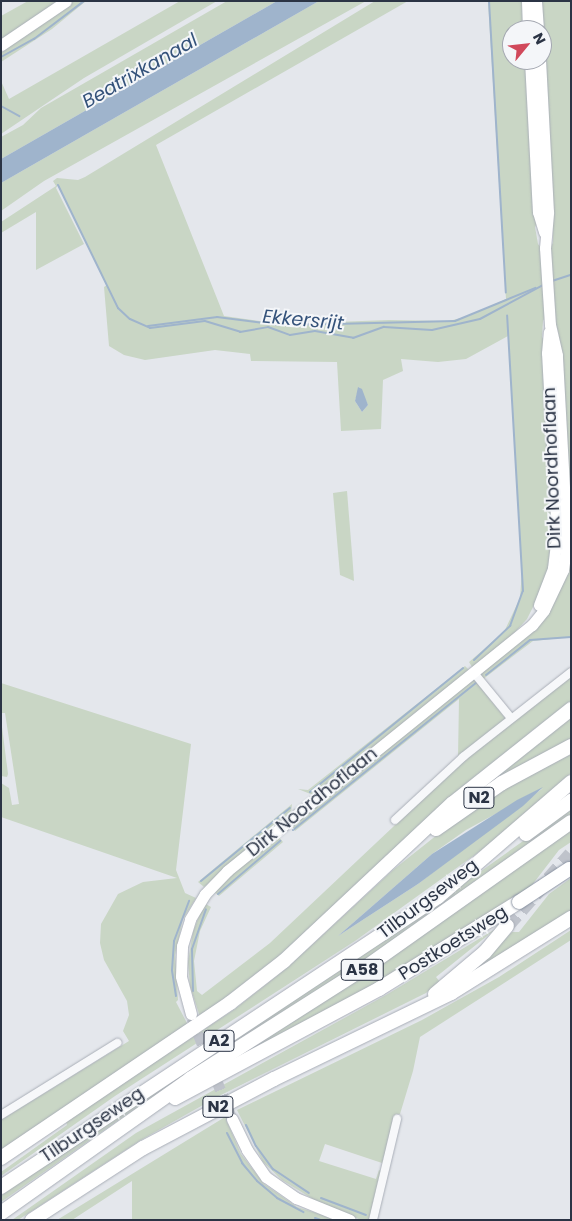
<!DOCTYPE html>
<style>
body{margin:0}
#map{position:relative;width:572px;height:1221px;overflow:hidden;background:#e4e7ec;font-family:Poppins,sans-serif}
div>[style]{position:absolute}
.green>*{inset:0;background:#c9d6c5}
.water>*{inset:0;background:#9fb4cc}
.stream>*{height:2px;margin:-1px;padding:0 1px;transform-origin:1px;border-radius:1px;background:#9fb4cc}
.secondary-tunnel>*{height:11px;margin-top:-5.5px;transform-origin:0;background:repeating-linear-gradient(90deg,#bfc3cb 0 11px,transparent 0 16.5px)}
.highway-tunnel>*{height:14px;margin-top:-7px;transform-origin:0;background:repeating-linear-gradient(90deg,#bfc3cb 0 14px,transparent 0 21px)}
.roads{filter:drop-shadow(0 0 1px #a9aeb7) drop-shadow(0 0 1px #a9aeb7)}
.street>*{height:8px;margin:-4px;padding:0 4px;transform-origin:4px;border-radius:4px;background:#f7f8fa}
.secondary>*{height:11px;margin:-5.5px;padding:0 5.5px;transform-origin:5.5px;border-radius:5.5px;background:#fff}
.highway>*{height:14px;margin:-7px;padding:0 7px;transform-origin:7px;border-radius:7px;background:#fff}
.bridges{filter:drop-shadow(0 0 1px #8b94a3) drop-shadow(0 0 1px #8b94a3)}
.highway-bridge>*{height:14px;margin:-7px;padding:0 7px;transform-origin:7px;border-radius:7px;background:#fff}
span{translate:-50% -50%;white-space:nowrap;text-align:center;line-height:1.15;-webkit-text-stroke:4px #f4f6f9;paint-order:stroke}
.shield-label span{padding:1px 4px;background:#f4f6f9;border:1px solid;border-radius:4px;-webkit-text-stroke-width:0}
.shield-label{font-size:16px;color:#2b3445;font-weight:700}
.street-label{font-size:18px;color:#2b3445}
.water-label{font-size:19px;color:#34527a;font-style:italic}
.frame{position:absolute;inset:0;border:2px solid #2b3445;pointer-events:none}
.north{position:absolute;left:502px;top:20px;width:50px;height:50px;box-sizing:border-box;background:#f4f6f9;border:1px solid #a4a8b1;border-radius:50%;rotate:62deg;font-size:14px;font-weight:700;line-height:20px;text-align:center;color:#2b3445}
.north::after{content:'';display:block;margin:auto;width:18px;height:22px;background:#d1495b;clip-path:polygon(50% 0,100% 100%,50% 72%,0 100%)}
</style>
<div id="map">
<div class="green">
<div style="clip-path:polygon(28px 1px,59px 1px,1px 40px,1px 16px)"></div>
<div style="clip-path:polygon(71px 1px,86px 1px,52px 29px,1px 62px,1px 48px)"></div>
<div style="clip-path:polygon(180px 1px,217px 1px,84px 78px,1px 134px,1px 81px,9px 99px)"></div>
<div style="clip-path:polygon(227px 1px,277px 1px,1px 159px,1px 137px,23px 125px,41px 108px)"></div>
<div style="clip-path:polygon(319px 1px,366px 1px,44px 181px,1px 211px,1px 183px)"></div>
<div style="clip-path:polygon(evenodd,375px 1px,408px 1px,156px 145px,224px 316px,281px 324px,389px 320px,449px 321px,469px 316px,506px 299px,488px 1px,524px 1px,526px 30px,512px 30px,512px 60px,528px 60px,538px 221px,535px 227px,538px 244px,543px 250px,549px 249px,553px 243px,553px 227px,550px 221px,538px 1px,571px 1px,571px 637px,533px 641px,482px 680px,479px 673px,539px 621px,554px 597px,567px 555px,556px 341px,559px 335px,553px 315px,546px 315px,543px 321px,542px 337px,545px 342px,555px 536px,550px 573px,527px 619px,505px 643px,472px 667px,469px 662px,504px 632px,520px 598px,522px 570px,508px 336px,466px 359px,438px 362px,401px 359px,403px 371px,383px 380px,381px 429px,341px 431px,337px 362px,251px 361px,250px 354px,215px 350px,145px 360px,124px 355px,109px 346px,104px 287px,107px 285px,58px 185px,56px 188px,84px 244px,36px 270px,36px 212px,1px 233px,1px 222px,56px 186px,53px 181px,57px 178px,78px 180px,85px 177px,375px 1px,359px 387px,368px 405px,362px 412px,355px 401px,359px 387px)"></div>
<div style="clip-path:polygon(347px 491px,353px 566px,354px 581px,340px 575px,333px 493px)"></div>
<div style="clip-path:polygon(465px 666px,469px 670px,313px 795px,298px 789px,308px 790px)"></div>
<div style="clip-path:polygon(571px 675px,571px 702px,533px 730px,406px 839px,279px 956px,200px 1017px,190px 986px,188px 962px,193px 932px,204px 903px,211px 907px,200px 931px,194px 961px,197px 991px,202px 995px,270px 943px,464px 760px)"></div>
<div style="clip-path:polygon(473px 678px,506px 719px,458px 757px,459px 699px,295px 831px,290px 825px)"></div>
<div style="clip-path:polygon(1px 683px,191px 744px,176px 870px,185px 893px,196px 898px,183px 919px,175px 955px,178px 1000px,176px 1002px,188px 1025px,1px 1150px,1px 1120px,129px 1041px,123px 1031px,129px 1015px,127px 1001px,104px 960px,100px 943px,101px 924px,118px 894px,143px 882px,177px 878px,1px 817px,1px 783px,9px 788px,12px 805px,19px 804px,5px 713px,1px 713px)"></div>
<div style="clip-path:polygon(571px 715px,571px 742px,451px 811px)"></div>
<div style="clip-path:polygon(1px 719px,8px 774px,7px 777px,1px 776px)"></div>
<div style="clip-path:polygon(evenodd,571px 754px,571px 773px,483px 849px,355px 941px,115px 1096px,1px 1176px,1px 1172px,67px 1125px,66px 1121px,235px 1009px,288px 967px,393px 870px,457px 819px,507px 787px,571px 754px,543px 788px,418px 884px,338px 936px,432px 854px,466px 830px,543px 788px)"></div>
<div style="clip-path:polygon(292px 804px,291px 813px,204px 887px,198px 882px)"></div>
<div style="clip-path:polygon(571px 807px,571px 814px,366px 960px,126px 1115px,1px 1202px,1px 1196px,32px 1173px,363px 955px)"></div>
<div style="clip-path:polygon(571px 829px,571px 842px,559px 850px,529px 889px,378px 982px,228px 1064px,372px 970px)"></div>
<div style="clip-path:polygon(277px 835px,283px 842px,219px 896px,213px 891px)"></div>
<div style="clip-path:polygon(571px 878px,571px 912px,467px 978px,512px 932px,519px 932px,549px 894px)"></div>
<div style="clip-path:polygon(497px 928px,436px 977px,440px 982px,426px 993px,219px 1096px,141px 1140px,18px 1220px,12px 1220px,136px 1133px,386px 995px)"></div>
<div style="clip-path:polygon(571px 930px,571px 940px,420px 1037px,413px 1071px,400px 1114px,396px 1114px,385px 1164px,325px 1144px,319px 1161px,376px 1179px,379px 1170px,383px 1172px,372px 1220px,361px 1220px,316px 1201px,282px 1180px,263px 1162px,237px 1110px,422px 1020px,499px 977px)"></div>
<div style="clip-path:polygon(225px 1117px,241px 1154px,264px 1184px,297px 1207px,339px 1220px,132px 1220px,132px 1181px,72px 1220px,57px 1220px)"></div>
</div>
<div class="water">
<div style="clip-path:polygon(277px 1px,319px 1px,1px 183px,1px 159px)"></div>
<div style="clip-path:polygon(358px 387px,362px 389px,368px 405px,362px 412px,355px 401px)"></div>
<div style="clip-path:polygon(543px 787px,523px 806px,418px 884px,338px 936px,432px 854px,517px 800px)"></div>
</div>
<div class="stream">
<div style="left:489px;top:1px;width:292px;rotate:86.7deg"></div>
<div style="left:1px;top:57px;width:38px;rotate:-29deg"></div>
<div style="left:34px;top:39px;width:63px;rotate:-37.2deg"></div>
<div style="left:1px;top:106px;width:21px;rotate:29deg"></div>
<div style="left:58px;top:185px;width:137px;rotate:64deg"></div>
<div style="left:118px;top:308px;width:16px;rotate:43deg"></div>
<div style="left:130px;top:319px;width:22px;rotate:24deg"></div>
<div style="left:150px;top:328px;width:55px;rotate:-7.3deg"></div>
<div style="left:205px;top:321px;width:37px;rotate:17deg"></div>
<div style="left:240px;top:332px;width:28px;rotate:-10deg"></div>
<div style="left:268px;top:327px;width:23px;rotate:20deg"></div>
<div style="left:290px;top:335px;width:25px;rotate:-9deg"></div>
<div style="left:315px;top:331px;width:39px;rotate:10deg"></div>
<div style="left:353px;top:338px;width:33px;rotate:-20deg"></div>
<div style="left:384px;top:327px;width:48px;rotate:3.6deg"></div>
<div style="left:432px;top:330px;width:49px;rotate:-12.9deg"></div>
<div style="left:480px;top:319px;width:72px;rotate:-28.4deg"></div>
<div style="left:552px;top:281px;width:20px;rotate:-18deg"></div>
<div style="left:334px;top:324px;width:121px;rotate:-1.4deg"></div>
<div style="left:455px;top:321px;width:87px;rotate:-22.4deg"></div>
<div style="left:148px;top:326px;width:70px;rotate:-7.4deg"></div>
<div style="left:217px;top:317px;width:64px;rotate:7.2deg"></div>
<div style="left:280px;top:325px;width:49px;rotate:-1.2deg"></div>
<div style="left:474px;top:660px;width:50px;rotate:-43.4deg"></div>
<div style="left:510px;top:626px;width:37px;rotate:-70deg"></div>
<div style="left:523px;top:591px;width:276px;rotate:-93.3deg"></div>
<div style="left:486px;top:675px;width:56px;rotate:-38.5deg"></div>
<div style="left:530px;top:640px;width:41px;rotate:-4.2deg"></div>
<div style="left:310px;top:792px;width:197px;rotate:-39deg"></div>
<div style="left:293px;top:830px;width:235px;rotate:-38.8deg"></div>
<div style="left:201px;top:881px;width:115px;rotate:-39.4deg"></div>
<div style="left:218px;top:894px;width:82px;rotate:-40.5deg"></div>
<div style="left:193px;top:991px;width:42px;rotate:-91.4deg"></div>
<div style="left:192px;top:949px;width:42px;rotate:-70.7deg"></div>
<div style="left:176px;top:996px;width:26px;rotate:-99deg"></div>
<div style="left:172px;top:970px;width:29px;rotate:-86deg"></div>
<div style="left:174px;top:941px;width:43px;rotate:-69.4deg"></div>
<div style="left:246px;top:1125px;width:23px;rotate:65deg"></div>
<div style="left:256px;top:1146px;width:29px;rotate:54deg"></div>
<div style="left:273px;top:1169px;width:43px;rotate:33.7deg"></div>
<div style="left:227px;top:1133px;width:34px;rotate:63deg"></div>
<div style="left:242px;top:1163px;width:23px;rotate:50deg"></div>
<div style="left:257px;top:1181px;width:26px;rotate:40deg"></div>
<div style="left:277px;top:1198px;width:30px;rotate:28deg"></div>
<div style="left:321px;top:1198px;width:48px;rotate:20.7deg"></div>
<div style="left:315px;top:1218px;width:6px;rotate:18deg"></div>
</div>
<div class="secondary-tunnel">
<div style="left:192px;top:1018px;width:109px;rotate:68.4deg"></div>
</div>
<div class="highway-tunnel">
<div style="left:507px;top:926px;width:96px;rotate:-48.4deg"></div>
</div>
<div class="roads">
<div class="street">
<div style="left:474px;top:673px;width:58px;rotate:50.6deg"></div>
<div style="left:395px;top:820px;width:93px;rotate:-42.8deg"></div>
<div style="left:463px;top:757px;width:137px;rotate:-38.2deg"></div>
<div style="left:1px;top:1115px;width:137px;rotate:-31.8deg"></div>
<div style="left:373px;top:1220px;width:104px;rotate:-76.6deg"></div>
</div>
<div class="secondary">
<div style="left:527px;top:1px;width:29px;rotate:88deg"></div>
<div style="left:536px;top:1px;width:29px;rotate:86deg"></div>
<div style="left:1px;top:45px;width:78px;rotate:-34.1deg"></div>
<div style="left:530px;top:60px;width:152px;rotate:87deg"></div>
<div style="left:538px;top:212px;width:21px;rotate:73deg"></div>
<div style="left:539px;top:605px;width:40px;rotate:-69deg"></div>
<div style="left:553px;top:568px;width:31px;rotate:-83deg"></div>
<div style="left:557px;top:537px;width:184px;rotate:-93.1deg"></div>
<div style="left:547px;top:353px;width:21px;rotate:-85deg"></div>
<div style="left:191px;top:1014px;width:39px;rotate:-105deg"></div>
<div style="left:181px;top:976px;width:30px;rotate:-88deg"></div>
<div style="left:182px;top:946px;width:28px;rotate:-73deg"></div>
<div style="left:190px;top:919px;width:29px;rotate:-59deg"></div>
<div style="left:205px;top:894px;width:32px;rotate:-46deg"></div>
<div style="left:227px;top:871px;width:392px;rotate:-38.9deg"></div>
<div style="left:532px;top:625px;width:19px;rotate:-51deg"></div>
<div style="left:544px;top:610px;width:44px;rotate:-64.6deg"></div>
<div style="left:563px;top:570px;width:28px;rotate:-82deg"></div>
<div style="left:567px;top:542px;width:187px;rotate:-93.1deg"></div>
<div style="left:557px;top:355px;width:31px;rotate:-103deg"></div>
<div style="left:550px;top:325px;width:77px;rotate:-93.7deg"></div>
<div style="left:545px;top:248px;width:36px;rotate:-85deg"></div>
<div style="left:548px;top:212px;width:152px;rotate:-93deg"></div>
<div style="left:232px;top:1119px;width:34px;rotate:64deg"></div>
<div style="left:247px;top:1150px;width:33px;rotate:55deg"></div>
<div style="left:266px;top:1177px;width:37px;rotate:35deg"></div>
<div style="left:296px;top:1198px;width:58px;rotate:22.2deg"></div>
</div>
<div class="highway">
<div style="left:436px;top:829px;width:80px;rotate:-34.9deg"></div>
<div style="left:502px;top:783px;width:78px;rotate:-28.2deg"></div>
<div style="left:526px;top:834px;width:56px;rotate:-36.3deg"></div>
<div style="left:435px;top:994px;width:65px;rotate:-40deg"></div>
<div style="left:485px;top:952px;width:34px;rotate:-50deg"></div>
<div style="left:175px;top:1098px;width:231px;rotate:-28.1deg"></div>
<div style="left:379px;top:989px;width:165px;rotate:-31.9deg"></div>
<div style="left:1px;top:1158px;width:277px;rotate:-34.1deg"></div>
<div style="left:230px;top:1003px;width:68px;rotate:-37.9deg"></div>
<div style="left:284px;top:961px;width:231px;rotate:-43.1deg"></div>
<div style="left:453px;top:803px;width:151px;rotate:-38.5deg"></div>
<div style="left:1px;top:1187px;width:524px;rotate:-33.57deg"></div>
<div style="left:438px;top:897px;width:176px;rotate:-40.8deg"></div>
<div style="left:1px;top:1213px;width:232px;rotate:-35.3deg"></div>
<div style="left:190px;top:1079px;width:212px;rotate:-32.5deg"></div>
<div style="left:369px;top:965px;width:247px;rotate:-35.3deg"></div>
<div style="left:32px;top:1220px;width:132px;rotate:-33deg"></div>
<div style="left:143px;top:1148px;width:148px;rotate:-27.8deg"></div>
<div style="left:274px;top:1079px;width:197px;rotate:-25.9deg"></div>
<div style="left:451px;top:993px;width:142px;rotate:-32deg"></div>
</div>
</div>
<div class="bridges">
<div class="highway-bridge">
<div style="left:519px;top:902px;width:60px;rotate:-33.4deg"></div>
</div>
</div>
<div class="shield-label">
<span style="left:479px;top:798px">N2</span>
<span style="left:362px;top:970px">A58</span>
<span style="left:219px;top:1041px">A2</span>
<span style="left:218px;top:1107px">N2</span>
</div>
<div class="street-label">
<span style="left:552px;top:468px;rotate:-92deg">Dirk Noordhoflaan</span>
<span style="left:312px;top:802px;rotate:-39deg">Dirk Noordhoflaan</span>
<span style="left:428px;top:899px;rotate:-37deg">Tilburgseweg</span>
<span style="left:453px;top:943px;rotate:-32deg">Postkoetsweg</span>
<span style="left:92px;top:1125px;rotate:-34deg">Tilburgseweg</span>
</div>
<div class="water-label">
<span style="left:140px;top:71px;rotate:-30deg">Beatrixkanaal</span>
<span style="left:303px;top:320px;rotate:5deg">Ekkersrijt</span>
</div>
<div class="frame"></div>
<div class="north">N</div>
</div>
